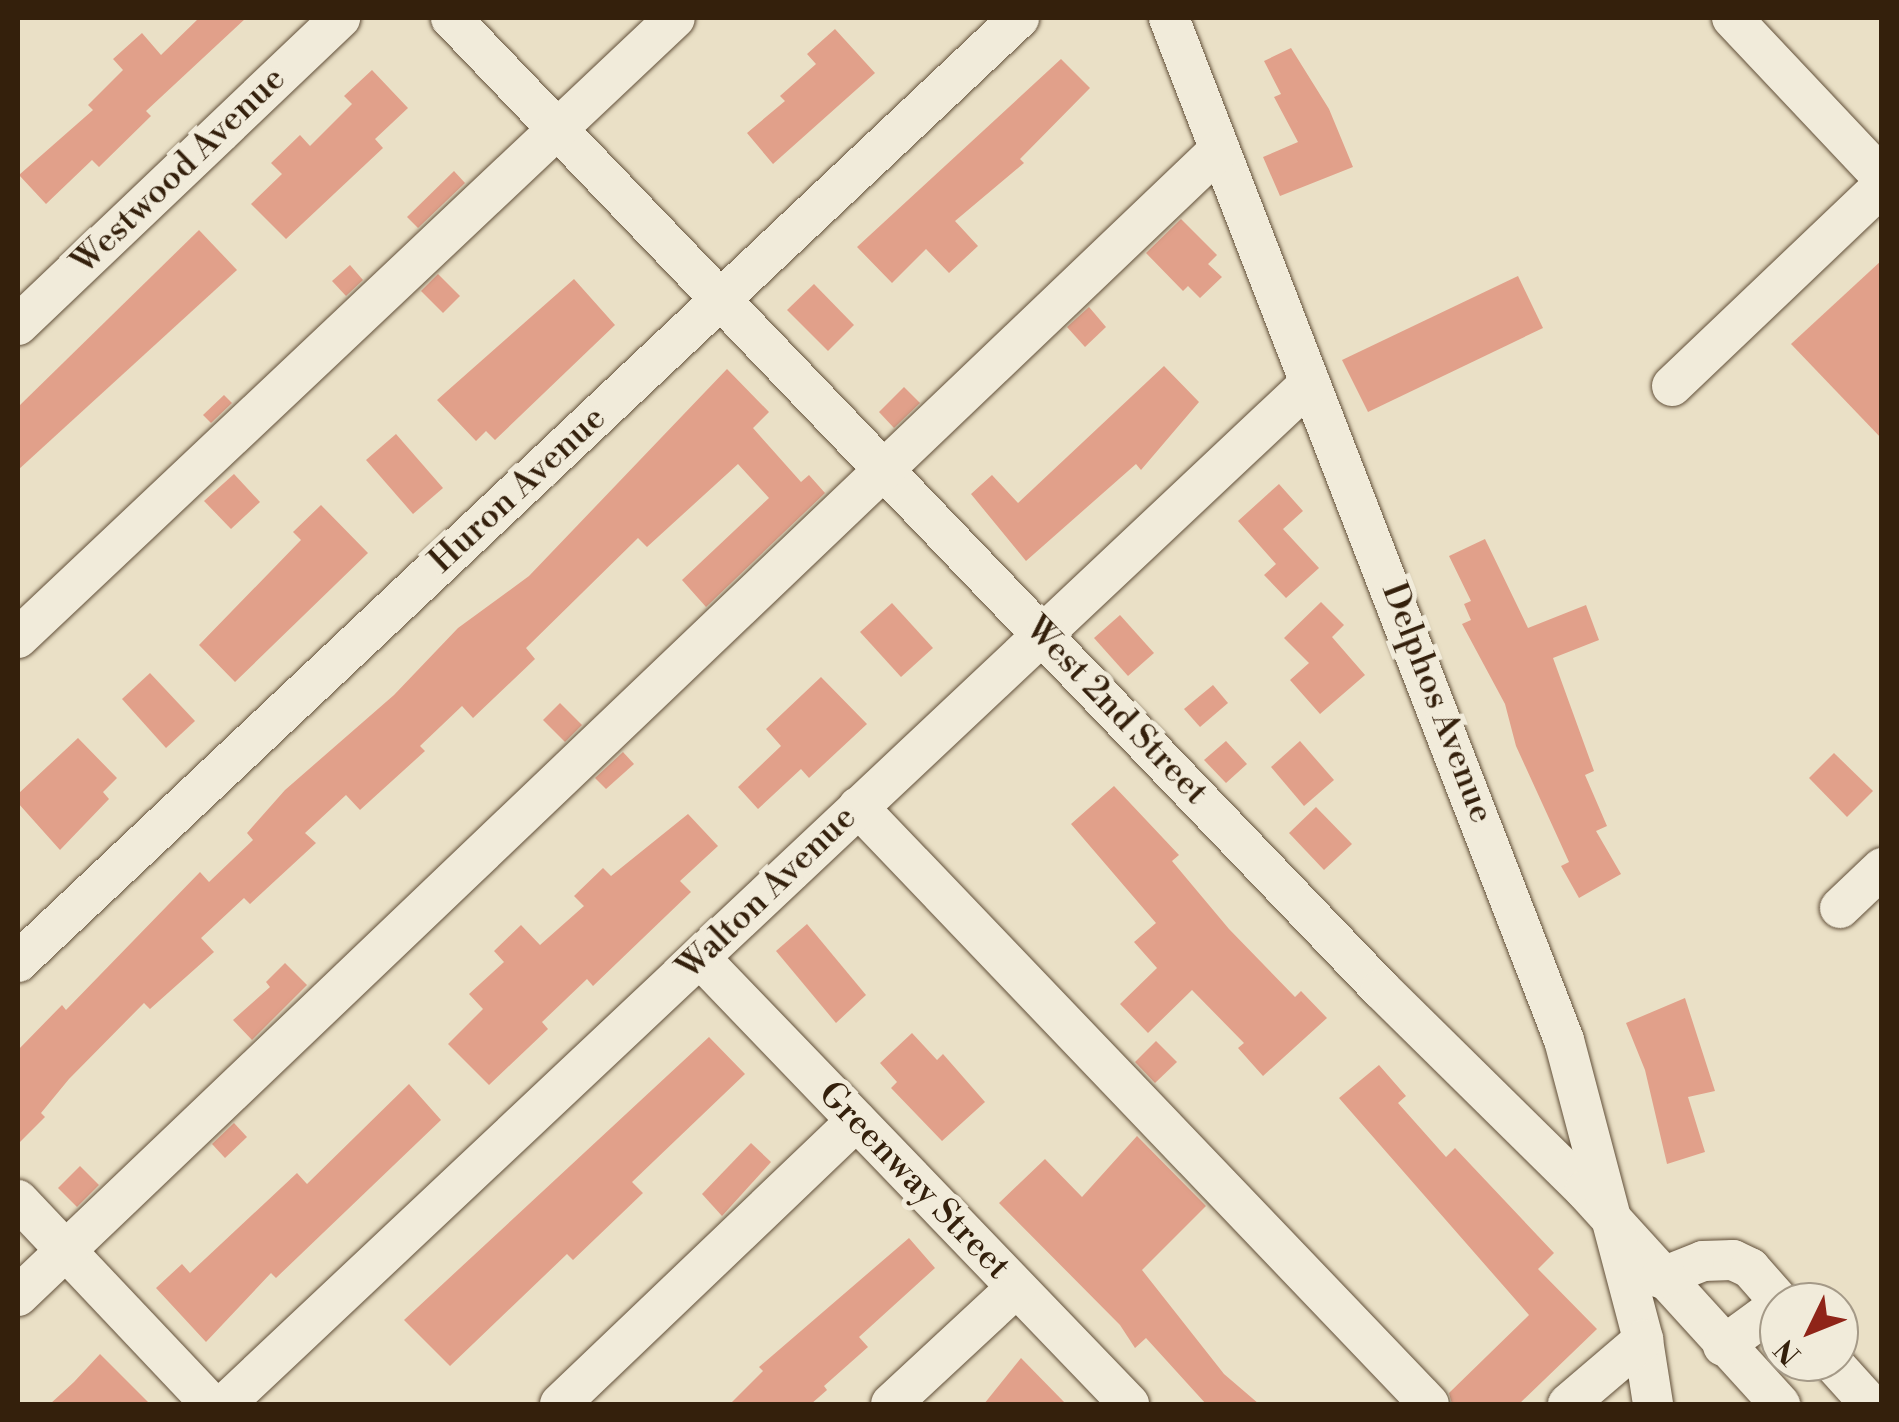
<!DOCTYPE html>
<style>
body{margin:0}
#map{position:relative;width:1899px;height:1422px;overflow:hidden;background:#eae0c6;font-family:"Libre Bodoni",serif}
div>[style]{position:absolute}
.building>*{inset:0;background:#e1a08a}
.roads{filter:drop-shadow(0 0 2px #62503a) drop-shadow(0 0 2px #62503a)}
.minor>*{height:40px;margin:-20px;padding:0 20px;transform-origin:20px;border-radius:20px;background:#f1ebda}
span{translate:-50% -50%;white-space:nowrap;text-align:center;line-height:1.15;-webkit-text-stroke:10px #f1ebda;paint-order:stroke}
.street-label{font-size:35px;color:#34200c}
.frame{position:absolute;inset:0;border:20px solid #34200c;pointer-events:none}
.north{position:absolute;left:1759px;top:1282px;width:100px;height:100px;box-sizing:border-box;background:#f1ebda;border:2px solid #a59a88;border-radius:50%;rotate:227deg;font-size:28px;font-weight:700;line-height:40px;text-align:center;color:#34200c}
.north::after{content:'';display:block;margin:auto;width:35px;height:45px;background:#8f2418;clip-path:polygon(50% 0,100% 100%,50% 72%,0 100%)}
</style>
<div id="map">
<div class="building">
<div style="clip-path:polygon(199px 18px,246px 18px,146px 111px,151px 116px,99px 167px,92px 160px,46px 204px,19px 175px,93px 110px,88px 105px,123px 70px,113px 59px,142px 33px,161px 55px)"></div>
<div style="clip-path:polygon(835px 29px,875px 73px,773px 164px,747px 133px,785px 101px,780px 96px,816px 64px,807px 54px)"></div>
<div style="clip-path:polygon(1291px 48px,1329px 109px,1353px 167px,1280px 196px,1263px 157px,1298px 142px,1274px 97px,1281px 94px,1264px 61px)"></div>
<div style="clip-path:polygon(1061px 59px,1090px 88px,1020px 159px,1024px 163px,955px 221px,978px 246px,949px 273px,926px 249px,892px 283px,857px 247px)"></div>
<div style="clip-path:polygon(372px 70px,408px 108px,375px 139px,383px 148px,286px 239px,251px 204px,282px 174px,271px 163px,300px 135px,310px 146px,352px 104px,344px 96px)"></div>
<div style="clip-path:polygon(454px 171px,465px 183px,418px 228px,407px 217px)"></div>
<div style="clip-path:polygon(1181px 219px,1217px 255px,1208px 264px,1222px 277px,1200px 298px,1188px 286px,1183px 291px,1146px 253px)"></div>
<div style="clip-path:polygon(199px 230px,237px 270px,18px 470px,18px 407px)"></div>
<div style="clip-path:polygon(1882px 260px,1882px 439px,1791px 344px)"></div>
<div style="clip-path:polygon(350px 265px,363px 280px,346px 296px,332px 281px)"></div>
<div style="clip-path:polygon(438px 274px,460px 296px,443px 313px,421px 291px)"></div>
<div style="clip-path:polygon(1518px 276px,1543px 328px,1368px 412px,1342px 360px)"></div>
<div style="clip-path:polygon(574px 279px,615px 325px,495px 440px,486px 431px,476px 441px,437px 400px)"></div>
<div style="clip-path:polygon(814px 284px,854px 325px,828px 351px,787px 310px)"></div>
<div style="clip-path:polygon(1089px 307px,1106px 327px,1085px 347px,1067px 327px)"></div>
<div style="clip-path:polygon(1164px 366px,1199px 402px,1141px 470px,1136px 464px,1026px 561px,971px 494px,992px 475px,1018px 503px)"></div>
<div style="clip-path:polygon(727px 369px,769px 412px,753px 428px,801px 482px,809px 475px,825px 493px,706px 607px,682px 580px,769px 498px,738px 464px,647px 547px,638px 538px,526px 648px,535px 659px,473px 718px,462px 706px,420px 746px,425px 751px,360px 810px,346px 795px,305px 833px,316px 843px,250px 904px,244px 898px,201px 938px,214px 952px,150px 1009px,144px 1003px,69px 1079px,41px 1113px,45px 1117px,18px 1144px,18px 1050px,62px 1005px,66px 1010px,200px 872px,209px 882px,253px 840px,247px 833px,285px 790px,394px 695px,458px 628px,529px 576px)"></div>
<div style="clip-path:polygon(904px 387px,920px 403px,894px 428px,879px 412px)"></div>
<div style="clip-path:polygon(224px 395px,232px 403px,211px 423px,203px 415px)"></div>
<div style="clip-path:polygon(396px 434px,443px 488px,413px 514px,366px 460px)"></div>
<div style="clip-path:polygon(234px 474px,260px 502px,231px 529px,204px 501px)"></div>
<div style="clip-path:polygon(1279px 484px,1303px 511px,1283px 529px,1319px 568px,1286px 598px,1264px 575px,1276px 564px,1238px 521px)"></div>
<div style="clip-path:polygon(321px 505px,368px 553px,235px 682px,199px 645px,301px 540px,293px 532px)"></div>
<div style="clip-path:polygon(1485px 539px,1528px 628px,1586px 605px,1599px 640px,1553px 658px,1594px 771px,1585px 775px,1607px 826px,1596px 831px,1621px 874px,1579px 898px,1561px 866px,1569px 862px,1516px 746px,1505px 704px,1462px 624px,1471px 620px,1464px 604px,1471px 601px,1449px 556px)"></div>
<div style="clip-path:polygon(1321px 602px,1344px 625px,1332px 637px,1365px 675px,1320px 714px,1290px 680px,1309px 663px,1284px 638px)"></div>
<div style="clip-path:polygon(892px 603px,933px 648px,901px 677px,860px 632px)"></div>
<div style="clip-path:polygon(1120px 615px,1154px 653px,1128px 676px,1094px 638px)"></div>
<div style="clip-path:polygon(150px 673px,195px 721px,166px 748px,122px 699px)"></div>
<div style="clip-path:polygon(821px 677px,867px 724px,809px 778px,801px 769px,758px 809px,738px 787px,781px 746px,766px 729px)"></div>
<div style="clip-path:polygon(1213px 685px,1228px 703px,1200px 727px,1184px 709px)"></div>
<div style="clip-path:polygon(560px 703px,582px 725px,565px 742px,543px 720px)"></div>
<div style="clip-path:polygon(78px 738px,117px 778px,103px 792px,109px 799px,60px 850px,18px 803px,18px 794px)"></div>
<div style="clip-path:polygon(1226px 741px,1247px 764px,1226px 783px,1204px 760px)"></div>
<div style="clip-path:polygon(1300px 741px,1334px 780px,1304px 806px,1271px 767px)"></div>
<div style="clip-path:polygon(623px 752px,634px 764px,606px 789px,595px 778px)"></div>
<div style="clip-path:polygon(1834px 753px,1873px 791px,1847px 817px,1809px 778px)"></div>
<div style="clip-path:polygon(1114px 786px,1179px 855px,1172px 861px,1229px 929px,1295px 997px,1301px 991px,1327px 1018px,1263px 1076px,1238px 1048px,1244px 1043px,1192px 990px,1148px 1033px,1120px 1004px,1157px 968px,1134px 942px,1156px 923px,1071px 824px)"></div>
<div style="clip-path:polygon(1316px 807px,1352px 844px,1324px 870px,1289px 833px)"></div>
<div style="clip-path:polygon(688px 814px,718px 846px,680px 881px,691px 892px,593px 986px,587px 979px,542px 1022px,548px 1029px,489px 1085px,448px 1044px,483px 1009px,469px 994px,504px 962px,494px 951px,521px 925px,540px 945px,584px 906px,574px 896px,603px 868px,611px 876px)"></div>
<div style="clip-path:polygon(807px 924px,866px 995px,836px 1023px,776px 951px)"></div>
<div style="clip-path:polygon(285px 963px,307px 985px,252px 1040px,233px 1020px,270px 987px,266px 982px)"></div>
<div style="clip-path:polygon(1685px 998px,1715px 1091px,1688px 1097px,1705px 1152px,1667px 1164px,1645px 1070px,1626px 1023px)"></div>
<div style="clip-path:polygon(912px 1033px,937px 1060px,943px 1054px,985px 1102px,942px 1141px,891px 1088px,897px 1082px,880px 1063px)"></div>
<div style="clip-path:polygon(709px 1037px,745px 1074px,632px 1182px,643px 1193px,573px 1260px,567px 1254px,450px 1366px,404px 1320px)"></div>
<div style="clip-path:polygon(1156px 1041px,1177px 1062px,1155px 1083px,1135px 1062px)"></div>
<div style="clip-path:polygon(1379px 1065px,1406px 1096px,1398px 1103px,1446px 1157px,1455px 1148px,1554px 1253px,1538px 1269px,1597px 1329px,1519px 1404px,1452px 1404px,1449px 1393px,1529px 1315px,1339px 1098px)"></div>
<div style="clip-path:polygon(409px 1084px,441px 1120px,276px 1278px,271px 1273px,206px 1342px,156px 1288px,182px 1264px,190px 1273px,297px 1173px,307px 1184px)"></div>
<div style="clip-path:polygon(234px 1123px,247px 1137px,225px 1158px,212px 1144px)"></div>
<div style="clip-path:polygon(1137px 1136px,1206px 1206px,1142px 1270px,1224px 1374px,1259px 1404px,1206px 1404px,1146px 1338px,1135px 1348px,1120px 1325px,999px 1203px,1045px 1159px,1082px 1197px)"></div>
<div style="clip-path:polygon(751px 1143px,771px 1162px,722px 1216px,702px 1194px)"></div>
<div style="clip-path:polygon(80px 1166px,99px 1185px,77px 1207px,58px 1188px)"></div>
<div style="clip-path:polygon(909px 1238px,935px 1268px,859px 1337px,868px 1347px,824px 1386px,827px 1390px,811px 1404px,730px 1404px,763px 1371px,759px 1367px)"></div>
<div style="clip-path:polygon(100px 1354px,150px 1404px,50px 1404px,74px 1382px)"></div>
<div style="clip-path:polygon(1021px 1358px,1066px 1404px,984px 1404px)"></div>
</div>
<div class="roads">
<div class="minor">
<div style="left:451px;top:18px;width:1345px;rotate:46.24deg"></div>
<div style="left:1381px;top:989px;width:286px;rotate:44.6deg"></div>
<div style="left:1585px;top:1190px;width:290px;rotate:47.7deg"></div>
<div style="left:1169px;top:18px;width:1096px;rotate:68.87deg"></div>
<div style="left:1564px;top:1040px;width:310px;rotate:75.2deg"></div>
<div style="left:1643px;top:1340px;width:65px;rotate:81.1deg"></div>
<div style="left:1732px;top:18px;width:219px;rotate:46.7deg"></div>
<div style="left:18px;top:325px;width:445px;rotate:-43.6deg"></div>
<div style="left:1672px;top:386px;width:290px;rotate:-43.6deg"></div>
<div style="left:18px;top:638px;width:903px;rotate:-43.34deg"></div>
<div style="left:858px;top:807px;width:826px;rotate:46.28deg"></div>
<div style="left:1840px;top:908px;width:58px;rotate:-43.6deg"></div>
<div style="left:700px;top:958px;width:619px;rotate:46.11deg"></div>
<div style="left:18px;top:962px;width:1376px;rotate:-43.32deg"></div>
<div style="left:18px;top:1200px;width:281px;rotate:46.6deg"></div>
<div style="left:1660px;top:1278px;width:46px;rotate:-21.6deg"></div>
<div style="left:1703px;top:1261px;width:30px;rotate:-2deg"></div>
<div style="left:1733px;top:1260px;width:19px;rotate:25deg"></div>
<div style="left:1750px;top:1268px;width:45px;rotate:48.6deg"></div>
<div style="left:18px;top:1296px;width:1661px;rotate:-43.66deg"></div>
<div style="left:1723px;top:1346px;width:69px;rotate:-36.2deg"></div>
<div style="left:1832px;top:1362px;width:57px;rotate:47.9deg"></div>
<div style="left:225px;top:1404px;width:1490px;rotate:-43.26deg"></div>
<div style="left:560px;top:1404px;width:410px;rotate:-43.7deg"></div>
<div style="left:891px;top:1404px;width:171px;rotate:-42.9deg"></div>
<div style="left:1568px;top:1404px;width:99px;rotate:-40.5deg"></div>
</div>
</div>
<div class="street-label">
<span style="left:179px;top:171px;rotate:-44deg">Westwood Avenue</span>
<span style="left:518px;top:490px;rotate:-43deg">Huron Avenue</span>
<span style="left:1437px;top:703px;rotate:69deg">Delphos Avenue</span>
<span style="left:1116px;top:711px;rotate:46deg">West 2nd Street</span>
<span style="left:767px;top:893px;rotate:-44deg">Walton Avenue</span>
<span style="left:914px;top:1181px;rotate:46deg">Greenway Street</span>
</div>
<div class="frame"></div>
<div class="north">N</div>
</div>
